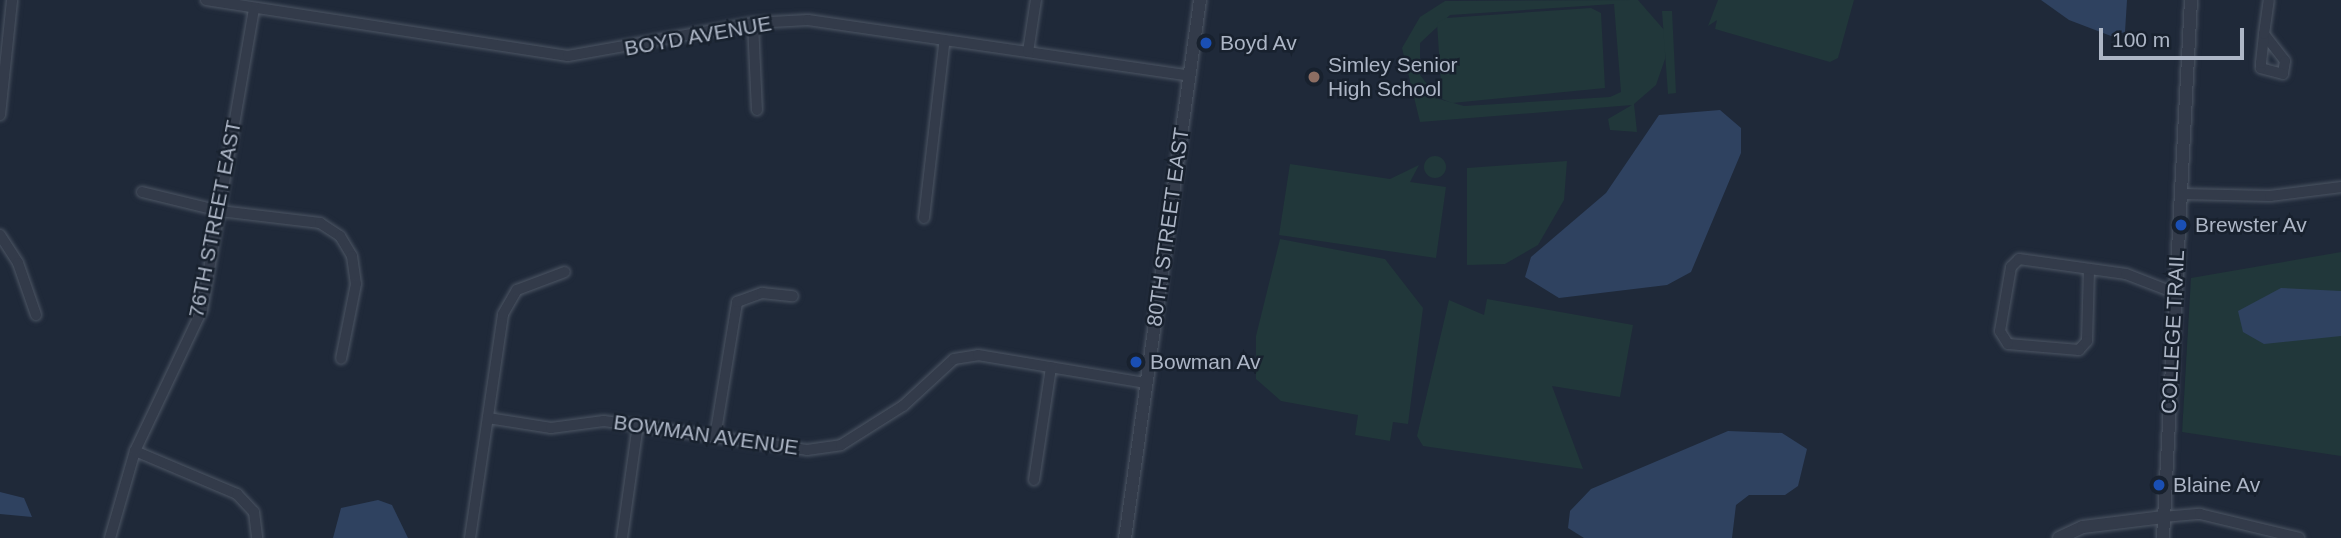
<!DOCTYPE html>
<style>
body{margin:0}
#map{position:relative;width:2341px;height:538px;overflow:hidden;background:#1f2939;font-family:Helvetica,sans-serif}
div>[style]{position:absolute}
.green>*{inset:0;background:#21373a}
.round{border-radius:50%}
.water>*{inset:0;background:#2f4260}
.roads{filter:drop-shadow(0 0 2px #4d5664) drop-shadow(0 0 2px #4d5664)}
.minor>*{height:10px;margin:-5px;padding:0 5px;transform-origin:5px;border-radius:5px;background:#333b4a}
.tertiary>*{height:12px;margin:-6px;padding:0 6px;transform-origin:6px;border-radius:6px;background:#333b4a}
.dots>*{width:19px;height:19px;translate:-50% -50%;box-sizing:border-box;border:4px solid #18212e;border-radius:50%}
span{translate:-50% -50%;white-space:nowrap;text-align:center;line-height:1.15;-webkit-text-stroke:5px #18212e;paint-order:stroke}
.street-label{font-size:21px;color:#adb6c6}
.poi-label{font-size:21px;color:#adb6c6}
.left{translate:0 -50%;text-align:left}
.scale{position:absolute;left:2099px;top:28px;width:145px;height:32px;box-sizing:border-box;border:4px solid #adb6c6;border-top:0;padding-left:9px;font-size:21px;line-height:24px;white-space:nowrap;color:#adb6c6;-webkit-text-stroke:5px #18212e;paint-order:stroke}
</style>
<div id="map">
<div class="green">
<div style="clip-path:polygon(evenodd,1638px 0,1665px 31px,1665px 59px,1656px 85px,1634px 104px,1637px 132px,1610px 130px,1608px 119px,1632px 105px,1420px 122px,1402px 48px,1420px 17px,1445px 1px,1638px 0,1614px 4px,1621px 92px,1610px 97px,1464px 106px,1439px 99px,1420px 75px,1420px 43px,1450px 15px,1614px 4px)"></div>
<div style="clip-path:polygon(1718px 0,1854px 0,1838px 58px,1830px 62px,1715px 29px,1717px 20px,1708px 26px)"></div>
<div style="clip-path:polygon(1591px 8px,1601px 13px,1605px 88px,1452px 103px,1442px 99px,1437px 23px,1446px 18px)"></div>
<div style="clip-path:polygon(1662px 11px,1672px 11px,1676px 93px,1668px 94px)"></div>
<div class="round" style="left:1424px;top:156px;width:22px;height:22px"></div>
<div style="clip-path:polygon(1567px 161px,1564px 200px,1538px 245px,1505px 264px,1467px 265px,1467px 168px)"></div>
<div style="clip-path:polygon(1290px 164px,1390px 179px,1419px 165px,1410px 182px,1446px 187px,1436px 258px,1279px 235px)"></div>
<div style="clip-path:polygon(1280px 239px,1385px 259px,1423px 308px,1408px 424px,1393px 422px,1390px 441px,1355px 435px,1358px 415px,1281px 401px,1256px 379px,1256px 336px)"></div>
<div style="clip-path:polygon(2341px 252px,2341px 456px,2182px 432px,2191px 278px)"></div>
<div style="clip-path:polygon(1487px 299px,1633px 325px,1620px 397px,1552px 386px,1583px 469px,1423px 446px,1417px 436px,1449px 300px,1484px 315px)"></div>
</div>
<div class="water">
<div style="clip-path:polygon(2041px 0,2127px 0,2125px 32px,2111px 36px,2069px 20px)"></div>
<div style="clip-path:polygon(1720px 110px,1741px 128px,1741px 153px,1691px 272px,1667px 285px,1559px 298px,1525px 277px,1531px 257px,1606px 193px,1659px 115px)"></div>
<div style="clip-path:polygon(2281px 288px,2341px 291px,2341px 336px,2264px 344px,2243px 332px,2238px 311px)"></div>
<div style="clip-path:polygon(1728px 431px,1782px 433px,1807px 449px,1798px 486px,1785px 495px,1749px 495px,1736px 505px,1732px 538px,1584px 538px,1568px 528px,1570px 511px,1591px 489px)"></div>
<div style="clip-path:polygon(0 492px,24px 498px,32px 517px,0 514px)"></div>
<div style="clip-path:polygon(378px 500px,392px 505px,408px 538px,333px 538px,341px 508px)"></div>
</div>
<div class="roads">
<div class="minor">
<div style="left:206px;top:0;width:366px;rotate:8.8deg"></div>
<div style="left:568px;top:56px;width:188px;rotate:-10.1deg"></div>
<div style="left:753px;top:23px;width:55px;rotate:-3.1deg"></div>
<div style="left:808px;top:20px;width:386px;rotate:8.3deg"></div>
<div style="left:753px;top:23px;width:87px;rotate:87.4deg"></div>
<div style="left:2264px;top:34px;width:34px;rotate:52deg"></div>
<div style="left:2285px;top:61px;width:13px;rotate:99deg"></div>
<div style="left:2283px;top:74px;width:23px;rotate:-165deg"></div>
<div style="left:2261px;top:68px;width:5px;rotate:-90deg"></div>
<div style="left:2261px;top:63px;width:29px;rotate:-84deg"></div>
<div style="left:2264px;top:34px;width:34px;rotate:-82deg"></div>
<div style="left:1028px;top:52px;width:53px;rotate:-81.3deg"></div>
<div style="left:0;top:115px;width:116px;rotate:-84deg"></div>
<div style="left:142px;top:192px;width:80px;rotate:13.7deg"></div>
<div style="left:220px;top:211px;width:101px;rotate:6.8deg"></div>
<div style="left:320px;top:223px;width:24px;rotate:33deg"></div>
<div style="left:340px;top:236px;width:23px;rotate:59deg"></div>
<div style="left:352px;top:256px;width:28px;rotate:82deg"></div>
<div style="left:356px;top:284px;width:76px;rotate:101.3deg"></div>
<div style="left:2181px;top:194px;width:89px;rotate:1.3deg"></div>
<div style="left:2270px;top:196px;width:72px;rotate:-7.2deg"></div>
<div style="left:924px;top:218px;width:175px;rotate:-83.4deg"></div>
<div style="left:0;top:235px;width:33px;rotate:57deg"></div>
<div style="left:18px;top:263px;width:55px;rotate:70.9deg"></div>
<div style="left:2089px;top:269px;width:72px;rotate:91.6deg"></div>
<div style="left:2087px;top:341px;width:12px;rotate:132deg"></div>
<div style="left:2079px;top:350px;width:71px;rotate:-175.2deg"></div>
<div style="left:2008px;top:344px;width:15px;rotate:-122deg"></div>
<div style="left:2000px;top:331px;width:65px;rotate:-80.2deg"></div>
<div style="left:2011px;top:267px;width:11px;rotate:-45deg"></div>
<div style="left:2019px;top:259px;width:108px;rotate:8deg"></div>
<div style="left:2126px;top:274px;width:53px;rotate:21.2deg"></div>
<div style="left:488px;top:418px;width:64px;rotate:9deg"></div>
<div style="left:551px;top:428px;width:53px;rotate:-7.5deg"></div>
<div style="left:604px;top:421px;width:205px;rotate:8.1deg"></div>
<div style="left:807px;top:450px;width:34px;rotate:-8deg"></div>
<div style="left:841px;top:445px;width:73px;rotate:-32.2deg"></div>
<div style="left:903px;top:406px;width:69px;rotate:-42.7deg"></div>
<div style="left:954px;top:359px;width:24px;rotate:-9deg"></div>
<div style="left:978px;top:355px;width:169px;rotate:9.5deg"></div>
<div style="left:715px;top:437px;width:137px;rotate:-80.7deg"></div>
<div style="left:737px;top:302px;width:27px;rotate:-20deg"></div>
<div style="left:762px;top:293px;width:31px;rotate:6deg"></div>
<div style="left:135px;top:451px;width:111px;rotate:22.9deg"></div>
<div style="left:237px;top:494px;width:25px;rotate:47deg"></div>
<div style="left:254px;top:512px;width:26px;rotate:83deg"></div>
<div style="left:1034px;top:480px;width:114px;rotate:-81.4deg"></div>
<div style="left:2163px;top:517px;width:37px;rotate:-5deg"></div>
<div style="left:2200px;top:514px;width:102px;rotate:13.6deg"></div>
<div style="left:110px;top:538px;width:91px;rotate:-74deg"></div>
<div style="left:135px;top:451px;width:156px;rotate:-64.6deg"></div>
<div style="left:202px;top:310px;width:305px;rotate:-80.2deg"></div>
<div style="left:470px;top:538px;width:226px;rotate:-81.6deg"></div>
<div style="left:503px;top:314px;width:28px;rotate:-60deg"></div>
<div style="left:517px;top:290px;width:51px;rotate:-20.6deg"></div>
<div style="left:622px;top:538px;width:115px;rotate:-82deg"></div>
</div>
<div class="tertiary">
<div style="left:1125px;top:538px;width:543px;rotate:-82.06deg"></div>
<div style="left:2059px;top:538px;width:26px;rotate:-25deg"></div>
<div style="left:2083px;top:527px;width:81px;rotate:-7.1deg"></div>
<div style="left:2163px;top:538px;width:539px;rotate:-87.02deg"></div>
</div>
</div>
<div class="dots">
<div style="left:1206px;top:43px;background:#1a4fb4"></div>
<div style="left:1314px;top:77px;background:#8d6e63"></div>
<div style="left:2181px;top:225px;background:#1a4fb4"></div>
<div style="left:1136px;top:362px;background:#1a4fb4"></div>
<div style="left:2159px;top:485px;background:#1a4fb4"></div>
</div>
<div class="street-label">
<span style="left:698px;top:36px;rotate:-10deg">BOYD AVENUE</span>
<span style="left:215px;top:219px;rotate:-79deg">76TH STREET EAST</span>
<span style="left:1168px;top:227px;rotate:-82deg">80TH STREET EAST</span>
<span style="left:2173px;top:332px;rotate:-87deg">COLLEGE TRAIL</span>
<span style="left:706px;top:435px;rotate:8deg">BOWMAN AVENUE</span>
</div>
<div class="poi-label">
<span class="left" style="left:1220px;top:43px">Boyd Av</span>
<span class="left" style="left:1328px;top:77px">Simley Senior<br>High School</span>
<span class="left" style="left:2195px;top:225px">Brewster Av</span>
<span class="left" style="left:1150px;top:362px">Bowman Av</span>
<span class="left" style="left:2173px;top:485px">Blaine Av</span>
</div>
<div class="scale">100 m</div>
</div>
